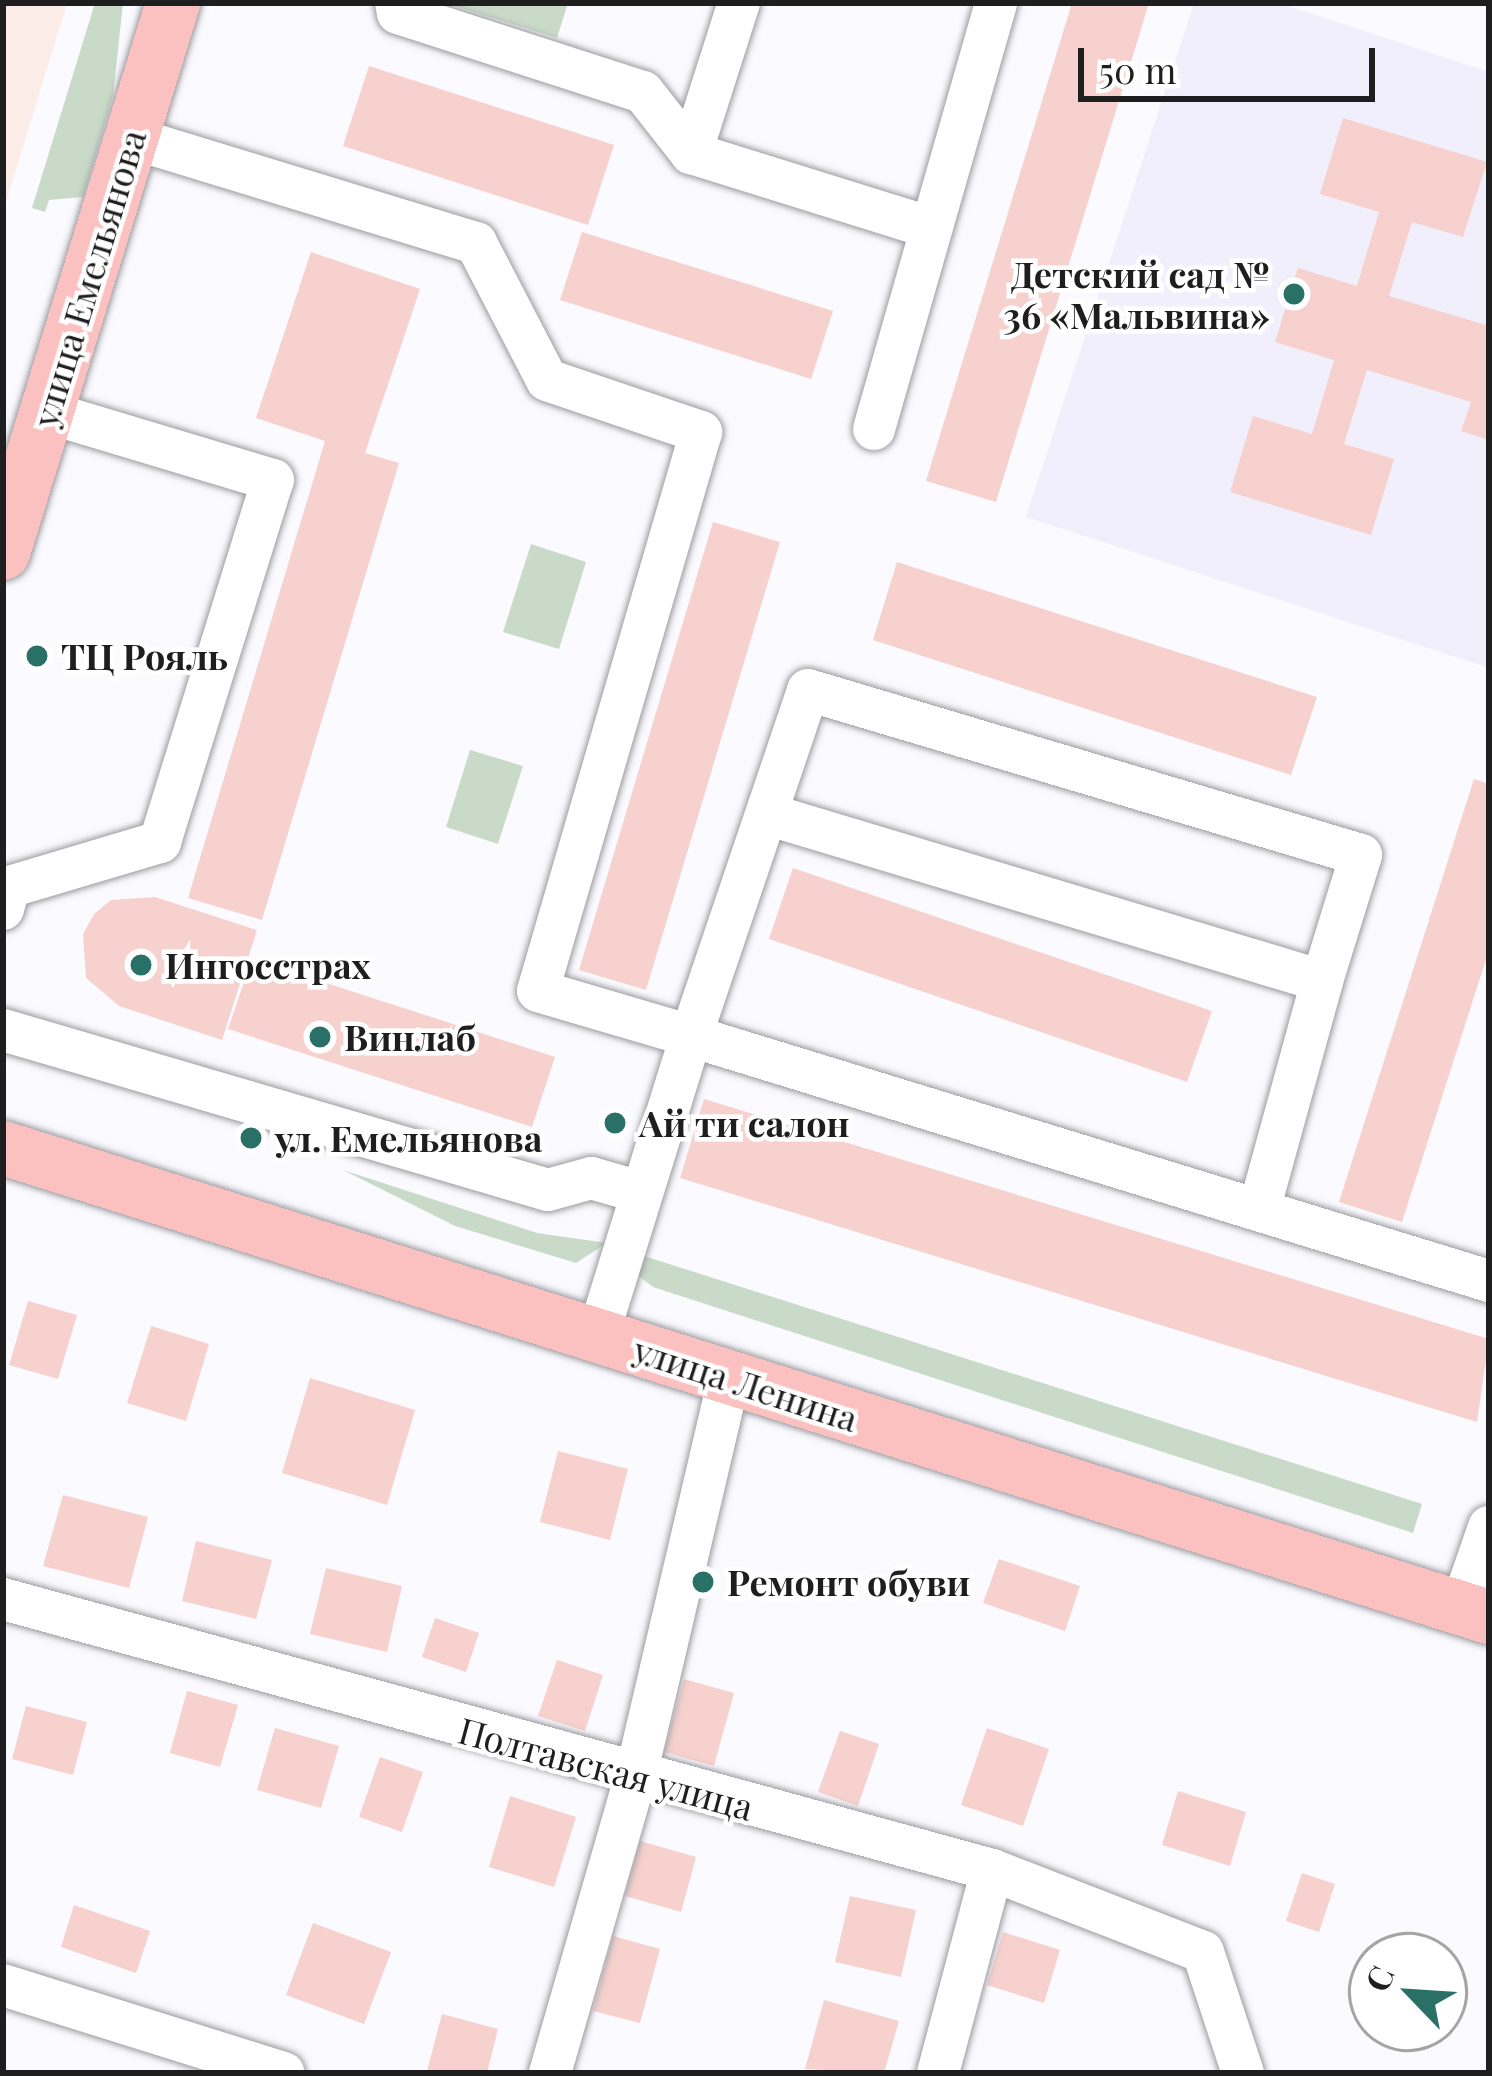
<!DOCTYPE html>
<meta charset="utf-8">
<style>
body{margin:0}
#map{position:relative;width:1492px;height:2076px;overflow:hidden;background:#fafaff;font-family:"Playfair Display",serif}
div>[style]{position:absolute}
.industrial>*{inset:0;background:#fcede8}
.built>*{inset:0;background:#f0effb}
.green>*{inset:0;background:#c9dbc8}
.building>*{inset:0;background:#f6d1ce}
.roads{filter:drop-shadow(0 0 3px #9d9da1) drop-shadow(0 0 3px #9d9da1)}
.minor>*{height:42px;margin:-21px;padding:0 21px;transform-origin:21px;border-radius:21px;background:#fff}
.major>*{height:54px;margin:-27px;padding:0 27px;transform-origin:27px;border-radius:27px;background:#fbc1c1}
.dots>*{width:33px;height:33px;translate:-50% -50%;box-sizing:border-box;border:6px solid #fff;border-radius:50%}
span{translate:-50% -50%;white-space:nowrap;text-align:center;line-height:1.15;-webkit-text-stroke:9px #fff;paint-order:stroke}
.poi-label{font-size:36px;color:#1e1e1f;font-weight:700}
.right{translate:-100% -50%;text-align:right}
.left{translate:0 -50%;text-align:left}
.street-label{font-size:36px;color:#1e1e1f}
.frame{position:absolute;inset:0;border:6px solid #1e1e1f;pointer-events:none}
.north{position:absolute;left:1348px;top:1932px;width:120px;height:120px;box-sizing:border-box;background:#fff;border:3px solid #a5a5a5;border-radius:50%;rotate:295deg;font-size:33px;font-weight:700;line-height:48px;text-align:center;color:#1e1e1f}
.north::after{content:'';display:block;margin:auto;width:42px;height:54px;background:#297067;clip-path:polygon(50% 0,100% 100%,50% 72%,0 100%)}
.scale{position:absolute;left:1078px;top:48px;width:297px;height:54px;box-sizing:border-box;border:6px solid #1e1e1f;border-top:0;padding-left:15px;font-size:36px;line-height:42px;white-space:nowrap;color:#1e1e1f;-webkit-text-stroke:9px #fff;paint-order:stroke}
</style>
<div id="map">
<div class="industrial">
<div style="clip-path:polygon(3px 3px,67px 3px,3px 212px)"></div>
</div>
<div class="built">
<div style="clip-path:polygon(1194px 3px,1279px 3px,1489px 72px,1489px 668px,1026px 517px)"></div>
</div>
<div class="green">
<div style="clip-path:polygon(95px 3px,123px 3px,113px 96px,83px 197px,49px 200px,45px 212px,32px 208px)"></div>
<div style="clip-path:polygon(445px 3px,568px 3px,557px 38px)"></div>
<div style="clip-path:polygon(531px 544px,586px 562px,559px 649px,503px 632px)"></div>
<div style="clip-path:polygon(470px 750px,523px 766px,498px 844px,446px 827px)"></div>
<div style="clip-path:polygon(343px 1170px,537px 1233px,607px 1243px,576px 1263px,455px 1226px)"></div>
<div style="clip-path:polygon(641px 1255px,1422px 1504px,1413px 1533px,653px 1287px,639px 1276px)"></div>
</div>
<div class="building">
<div style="clip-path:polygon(1072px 3px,1149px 3px,996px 502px,926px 481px)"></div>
<div style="clip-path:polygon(369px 66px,614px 145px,588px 225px,343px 146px)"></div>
<div style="clip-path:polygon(1343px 118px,1487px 162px,1463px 237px,1412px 222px,1389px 296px,1489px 326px,1489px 440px,1461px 431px,1471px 402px,1367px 370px,1344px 444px,1394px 459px,1371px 535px,1230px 492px,1253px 416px,1312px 434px,1334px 360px,1275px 342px,1298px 268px,1357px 286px,1379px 212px,1320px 194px)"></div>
<div style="clip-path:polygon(582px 232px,833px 311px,811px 379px,560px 300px)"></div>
<div style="clip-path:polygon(311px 252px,420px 289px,365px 453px,399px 463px,262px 920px,188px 898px,325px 441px,256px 418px)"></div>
<div style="clip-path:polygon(713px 522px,780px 542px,646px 990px,579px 970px)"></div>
<div style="clip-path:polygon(897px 562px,1317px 697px,1291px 775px,873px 640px)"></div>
<div style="clip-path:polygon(1474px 779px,1489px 784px,1489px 950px,1402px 1222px,1339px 1202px)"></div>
<div style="clip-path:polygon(793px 868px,1212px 1011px,1187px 1082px,769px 939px)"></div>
<div style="clip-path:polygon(155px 897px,257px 930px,222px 1040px,119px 1006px,86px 978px,83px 934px,94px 914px,111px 900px)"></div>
<div style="clip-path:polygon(252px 959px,555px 1057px,532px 1127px,228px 1029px)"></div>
<div style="clip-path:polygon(704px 1099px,1489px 1339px,1477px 1422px,680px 1178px)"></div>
<div style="clip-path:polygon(28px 1301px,77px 1315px,58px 1379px,9px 1365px)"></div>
<div style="clip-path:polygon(151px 1326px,209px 1344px,186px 1421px,127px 1403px)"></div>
<div style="clip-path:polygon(310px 1378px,415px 1410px,387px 1505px,282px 1473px)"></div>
<div style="clip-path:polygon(558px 1451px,628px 1469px,610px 1540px,540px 1522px)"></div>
<div style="clip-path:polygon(63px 1495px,148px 1517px,129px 1588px,43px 1566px)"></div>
<div style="clip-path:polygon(196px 1541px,272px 1560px,256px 1619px,182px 1601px)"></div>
<div style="clip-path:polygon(999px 1559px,1080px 1586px,1065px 1631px,983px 1603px)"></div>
<div style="clip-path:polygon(326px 1568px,402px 1586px,387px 1652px,310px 1634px)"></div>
<div style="clip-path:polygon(435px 1618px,479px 1633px,466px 1672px,422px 1657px)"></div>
<div style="clip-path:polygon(557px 1660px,603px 1675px,585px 1731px,538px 1716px)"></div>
<div style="clip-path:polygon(684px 1679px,734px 1693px,714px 1766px,664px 1752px)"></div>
<div style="clip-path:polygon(187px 1691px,238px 1705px,220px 1767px,170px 1753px)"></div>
<div style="clip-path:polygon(26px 1706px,87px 1722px,73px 1775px,12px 1759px)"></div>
<div style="clip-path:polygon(275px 1728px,339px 1746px,321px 1808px,257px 1790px)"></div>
<div style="clip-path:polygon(987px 1728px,1049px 1749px,1023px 1826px,961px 1805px)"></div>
<div style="clip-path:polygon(840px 1731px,879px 1744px,858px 1806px,818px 1792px)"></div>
<div style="clip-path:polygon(380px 1757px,423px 1772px,402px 1832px,359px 1817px)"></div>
<div style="clip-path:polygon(1178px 1791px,1246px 1812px,1230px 1866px,1162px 1845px)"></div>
<div style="clip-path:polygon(510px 1796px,576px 1817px,554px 1887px,489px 1867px)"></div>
<div style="clip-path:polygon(640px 1841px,696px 1857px,681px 1912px,625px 1896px)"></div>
<div style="clip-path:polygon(1302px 1873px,1335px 1884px,1319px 1932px,1286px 1921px)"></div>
<div style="clip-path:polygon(850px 1896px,916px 1910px,901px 1977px,835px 1962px)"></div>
<div style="clip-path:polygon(74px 1905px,150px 1931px,136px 1973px,61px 1947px)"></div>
<div style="clip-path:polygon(313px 1923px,391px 1952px,364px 2024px,286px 1995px)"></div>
<div style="clip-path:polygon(1003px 1932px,1060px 1950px,1044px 2003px,987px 1985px)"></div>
<div style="clip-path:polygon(613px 1936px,660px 1949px,640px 2023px,593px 2011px)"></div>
<div style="clip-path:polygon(824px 2000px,899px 2021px,884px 2073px,805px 2069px)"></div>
<div style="clip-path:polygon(442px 2014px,498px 2029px,487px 2073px,427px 2071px)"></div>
</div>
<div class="roads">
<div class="minor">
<div style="left:396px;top:3px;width:10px;rotate:79deg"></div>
<div style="left:398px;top:13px;width:257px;rotate:17.9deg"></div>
<div style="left:643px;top:92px;width:78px;rotate:51.8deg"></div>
<div style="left:691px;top:153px;width:252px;rotate:17.3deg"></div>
<div style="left:132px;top:138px;width:360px;rotate:17deg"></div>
<div style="left:476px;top:243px;width:154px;rotate:62.6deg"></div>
<div style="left:547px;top:380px;width:163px;rotate:18.7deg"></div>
<div style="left:701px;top:432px;width:582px;rotate:106.26deg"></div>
<div style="left:538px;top:991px;width:159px;rotate:16.4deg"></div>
<div style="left:691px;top:1036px;width:365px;rotate:-71.3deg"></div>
<div style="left:808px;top:690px;width:577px;rotate:16.61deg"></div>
<div style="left:1361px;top:855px;width:132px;rotate:107.2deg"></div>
<div style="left:1322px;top:981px;width:576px;rotate:-163.26deg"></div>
<div style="left:691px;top:153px;width:157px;rotate:-72.3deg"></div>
<div style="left:874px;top:429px;width:443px;rotate:-74deg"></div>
<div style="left:3px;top:909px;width:23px;rotate:-75deg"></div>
<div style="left:9px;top:887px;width:158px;rotate:-16.6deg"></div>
<div style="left:160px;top:842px;width:379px;rotate:-72.7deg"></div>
<div style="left:273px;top:480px;width:236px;rotate:-163.3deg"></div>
<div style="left:3px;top:1030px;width:568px;rotate:16.36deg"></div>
<div style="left:548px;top:1190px;width:45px;rotate:-15.6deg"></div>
<div style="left:591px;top:1178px;width:51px;rotate:15.9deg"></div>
<div style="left:1259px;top:1210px;width:238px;rotate:-74.6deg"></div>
<div style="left:598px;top:1335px;width:313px;rotate:-72.7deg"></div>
<div style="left:691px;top:1036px;width:835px;rotate:17.07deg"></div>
<div style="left:3px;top:1599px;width:1025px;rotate:15.32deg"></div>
<div style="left:992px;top:1870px;width:226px;rotate:21.2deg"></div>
<div style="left:1203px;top:1952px;width:127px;rotate:71.7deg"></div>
<div style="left:1461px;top:1608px;width:86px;rotate:-70.9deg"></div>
<div style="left:3px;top:1985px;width:294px;rotate:17.4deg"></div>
<div style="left:550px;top:2073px;width:306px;rotate:-73.9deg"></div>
<div style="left:635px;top:1779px;width:412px;rotate:-76.8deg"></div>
<div style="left:938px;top:2073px;width:210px;rotate:-75.1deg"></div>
</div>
<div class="major">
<div style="left:3px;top:553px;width:576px;rotate:-72.82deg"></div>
<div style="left:3px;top:1148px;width:1558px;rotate:17.52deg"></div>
</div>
</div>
<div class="dots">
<div style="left:1294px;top:294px;background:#297067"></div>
<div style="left:37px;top:656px;background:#297067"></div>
<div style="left:141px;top:965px;background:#297067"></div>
<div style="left:320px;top:1037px;background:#297067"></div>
<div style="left:615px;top:1123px;background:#297067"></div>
<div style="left:251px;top:1138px;background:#297067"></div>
<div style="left:703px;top:1582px;background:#297067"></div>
</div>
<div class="poi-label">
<span class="right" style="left:1270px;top:294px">Детский сад №<br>36 «Мальвина»</span>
<span class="left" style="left:61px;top:656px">ТЦ Рояль</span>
<span class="left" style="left:165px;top:965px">Ингосстрах</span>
<span class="left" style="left:344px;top:1037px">Винлаб</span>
<span class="left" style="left:639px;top:1123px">Ай ти салон</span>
<span class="left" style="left:275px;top:1138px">ул. Емельянова</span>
<span class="left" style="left:727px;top:1582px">Ремонт обуви</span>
</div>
<div class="street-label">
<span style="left:88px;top:278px;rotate:-73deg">улица Емельянова</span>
<span style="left:746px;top:1383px;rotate:18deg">улица Ленина</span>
<span style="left:606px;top:1768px;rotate:15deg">Полтавская улица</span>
</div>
<div class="frame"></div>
<div class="north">С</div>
<div class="scale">50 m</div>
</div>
